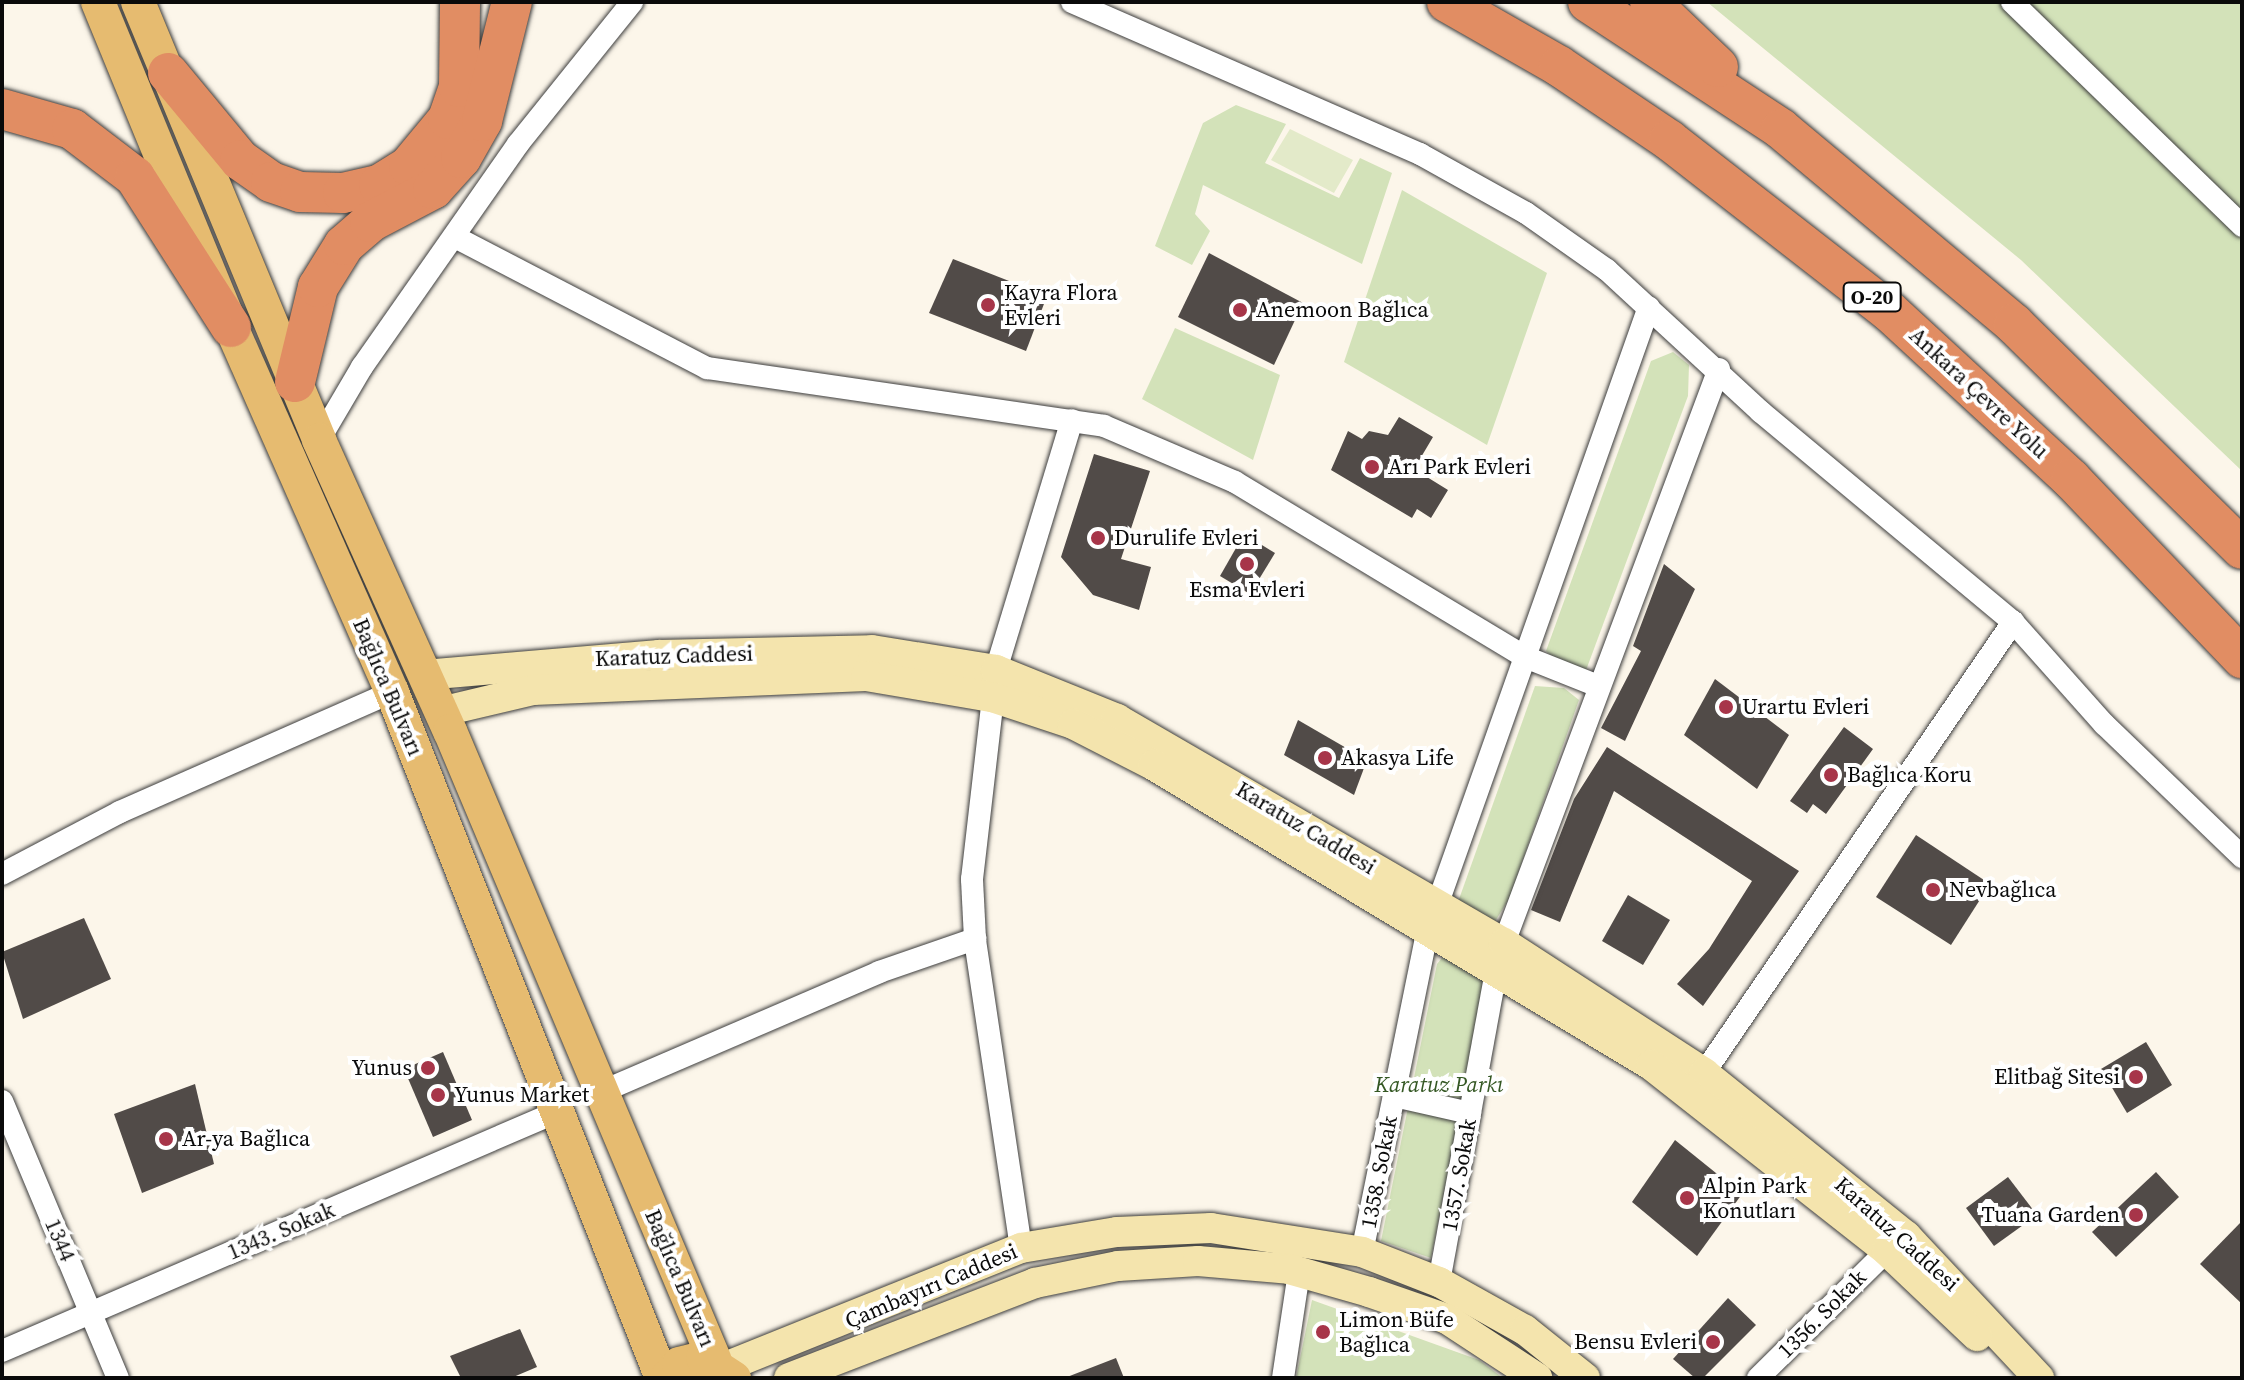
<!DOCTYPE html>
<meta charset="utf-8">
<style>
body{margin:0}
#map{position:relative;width:2244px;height:1380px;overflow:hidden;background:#fcf6ea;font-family:"Source Serif 4",serif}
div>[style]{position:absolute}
.green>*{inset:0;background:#d3e2b9}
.pitch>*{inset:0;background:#e3eac9}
.building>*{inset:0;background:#514b48}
.roads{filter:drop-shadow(0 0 2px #3d3d3d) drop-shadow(0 0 2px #3d3d3d)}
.street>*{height:22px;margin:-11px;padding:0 11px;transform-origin:11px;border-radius:11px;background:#fff}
.secondary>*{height:30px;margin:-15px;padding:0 15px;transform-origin:15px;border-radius:15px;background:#f4e4ad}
.primary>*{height:34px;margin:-17px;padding:0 17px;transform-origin:17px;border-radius:17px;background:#e6bb70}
.highway>*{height:40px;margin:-20px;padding:0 20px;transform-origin:20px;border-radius:20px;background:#e18d63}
.dots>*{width:22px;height:22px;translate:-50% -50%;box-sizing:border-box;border:4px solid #fff;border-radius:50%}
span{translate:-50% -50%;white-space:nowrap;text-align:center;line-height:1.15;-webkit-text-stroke:8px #fff;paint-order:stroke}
.shield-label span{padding:2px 6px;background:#fff;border:2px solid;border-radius:6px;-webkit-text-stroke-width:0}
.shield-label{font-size:20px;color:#0a0a0a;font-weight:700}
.poi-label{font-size:22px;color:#0a0a0a}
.left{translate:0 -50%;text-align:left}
.right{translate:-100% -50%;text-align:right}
.street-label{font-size:22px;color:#0a0a0a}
.park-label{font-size:22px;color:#355824;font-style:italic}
.frame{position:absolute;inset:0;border:4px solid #0a0a0a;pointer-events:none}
</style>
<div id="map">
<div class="green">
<div style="clip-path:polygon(1707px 2px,2242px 2px,2242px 471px,2021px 260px)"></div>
<div style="clip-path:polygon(1236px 105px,1286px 124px,1265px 163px,1339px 198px,1360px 158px,1392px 173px,1362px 264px,1203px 185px,1195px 214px,1210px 231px,1192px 265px,1155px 246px,1203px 123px)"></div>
<div style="clip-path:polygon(1402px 190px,1547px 273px,1487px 445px,1344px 362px)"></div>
<div style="clip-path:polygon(1175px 328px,1280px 375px,1253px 460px,1142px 399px)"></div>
<div style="clip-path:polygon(1673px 352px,1689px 365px,1688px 396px,1585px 673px,1561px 666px,1546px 651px,1651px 361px)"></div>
<div style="clip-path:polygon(1535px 686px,1564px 688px,1579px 700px,1509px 899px,1494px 923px,1458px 902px)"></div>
<div style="clip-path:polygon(1446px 953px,1483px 972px,1485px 988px,1431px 1258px,1381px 1241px,1437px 964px)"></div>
<div style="clip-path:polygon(1312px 1300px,1479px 1360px,1503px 1378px,1296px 1378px)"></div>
</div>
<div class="pitch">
<div style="clip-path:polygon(1290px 129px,1353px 160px,1334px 193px,1271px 160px)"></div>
</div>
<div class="building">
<div style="clip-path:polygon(1209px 253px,1303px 303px,1274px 365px,1178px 317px)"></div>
<div style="clip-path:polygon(953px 259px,1047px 296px,1026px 351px,929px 313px)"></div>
<div style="clip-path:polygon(1399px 417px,1433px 437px,1414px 469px,1448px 490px,1431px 518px,1417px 509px,1412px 518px,1331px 470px,1348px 431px,1362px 439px,1369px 431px,1388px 435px)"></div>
<div style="clip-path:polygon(1094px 454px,1150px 471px,1121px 559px,1151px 567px,1139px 610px,1093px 595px,1061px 557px)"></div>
<div style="clip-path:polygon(1244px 534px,1275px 553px,1250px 594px,1220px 576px)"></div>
<div style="clip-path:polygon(1664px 564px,1695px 589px,1625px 741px,1601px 728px,1641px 651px,1633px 646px)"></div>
<div style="clip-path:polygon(1715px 679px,1789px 735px,1757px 789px,1684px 735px)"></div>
<div style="clip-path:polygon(1298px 720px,1367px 760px,1354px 795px,1284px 755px)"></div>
<div style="clip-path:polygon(1844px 727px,1873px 749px,1826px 814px,1813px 804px,1807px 813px,1790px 801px)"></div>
<div style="clip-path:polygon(1607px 747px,1799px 871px,1703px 1006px,1677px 984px,1709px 949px,1752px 881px,1614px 791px,1560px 922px,1531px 910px,1574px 799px)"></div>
<div style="clip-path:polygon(1916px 835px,1990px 884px,1951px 945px,1876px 897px)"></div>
<div style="clip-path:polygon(1628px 895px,1670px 920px,1643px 965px,1602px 941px)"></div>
<div style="clip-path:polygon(84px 918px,111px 979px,23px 1019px,2px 952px)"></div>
<div style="clip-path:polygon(2146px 1042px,2172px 1085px,2127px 1113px,2101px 1069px)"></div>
<div style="clip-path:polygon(443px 1052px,472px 1120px,433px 1137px,404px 1069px)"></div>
<div style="clip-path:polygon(195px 1084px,214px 1164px,142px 1193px,114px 1114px)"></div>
<div style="clip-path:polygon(1675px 1140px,1742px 1194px,1697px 1256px,1632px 1202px)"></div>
<div style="clip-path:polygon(2156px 1172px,2179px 1197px,2116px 1257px,2092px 1232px)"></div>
<div style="clip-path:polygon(2008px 1177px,2037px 1215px,1994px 1246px,1966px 1208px)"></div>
<div style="clip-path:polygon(2242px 1221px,2242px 1304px,2200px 1264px)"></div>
<div style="clip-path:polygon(1728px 1298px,1756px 1325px,1703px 1378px,1695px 1378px,1673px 1359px)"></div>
<div style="clip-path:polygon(520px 1329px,537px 1367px,511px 1378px,461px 1378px,450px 1356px)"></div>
<div style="clip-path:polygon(1116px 1358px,1124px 1378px,1067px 1378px,1067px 1377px)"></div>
</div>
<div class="roads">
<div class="street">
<div style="left:1072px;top:2px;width:380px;rotate:23.6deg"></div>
<div style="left:1420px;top:154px;width:121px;rotate:29.1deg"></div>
<div style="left:1526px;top:213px;width:99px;rotate:35.1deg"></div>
<div style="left:1607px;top:270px;width:209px;rotate:42.7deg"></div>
<div style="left:1761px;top:412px;width:328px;rotate:39.8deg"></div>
<div style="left:2013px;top:622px;width:137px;rotate:48.3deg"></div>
<div style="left:2104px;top:724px;width:192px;rotate:43.9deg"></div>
<div style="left:2012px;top:2px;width:321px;rotate:44.2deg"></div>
<div style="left:457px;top:238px;width:282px;rotate:27.5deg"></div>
<div style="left:707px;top:368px;width:401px;rotate:8.3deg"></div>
<div style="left:1104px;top:426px;width:142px;rotate:23.1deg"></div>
<div style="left:1235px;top:482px;width:339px;rotate:31.1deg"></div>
<div style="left:1525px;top:657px;width:293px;rotate:109.5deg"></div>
<div style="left:1427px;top:933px;width:326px;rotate:101.5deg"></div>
<div style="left:319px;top:440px;width:85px;rotate:-59.5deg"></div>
<div style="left:362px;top:367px;width:272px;rotate:-55deg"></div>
<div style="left:518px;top:144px;width:182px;rotate:-51.2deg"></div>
<div style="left:1598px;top:686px;width:79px;rotate:-158.3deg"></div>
<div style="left:1525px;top:657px;width:371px;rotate:-70.5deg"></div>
<div style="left:2px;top:874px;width:133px;rotate:-27.7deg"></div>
<div style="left:120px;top:812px;width:297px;rotate:-23.8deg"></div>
<div style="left:1504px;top:943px;width:613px;rotate:-69.47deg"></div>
<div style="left:1704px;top:1073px;width:547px;rotate:-55.58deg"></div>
<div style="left:601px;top:1092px;width:303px;rotate:-23.3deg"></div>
<div style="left:879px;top:972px;width:102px;rotate:-19deg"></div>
<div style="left:1394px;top:1096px;width:78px;rotate:12.6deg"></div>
<div style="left:2px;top:1101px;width:300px;rotate:67.3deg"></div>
<div style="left:1021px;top:1248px;width:312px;rotate:-98.5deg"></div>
<div style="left:975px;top:939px;width:60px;rotate:-92.9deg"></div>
<div style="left:972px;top:879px;width:210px;rotate:-83.4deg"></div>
<div style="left:996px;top:670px;width:261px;rotate:-73.1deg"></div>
<div style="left:1439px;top:1282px;width:315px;rotate:-79.6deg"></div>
<div style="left:2px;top:1351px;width:607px;rotate:-23.31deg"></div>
<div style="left:1283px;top:1378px;width:107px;rotate:-81.4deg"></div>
<div style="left:1758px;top:1378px;width:181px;rotate:-44.6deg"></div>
</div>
<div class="secondary">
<div style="left:424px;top:675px;width:236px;rotate:-4.9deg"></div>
<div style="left:659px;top:655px;width:213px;rotate:-1.3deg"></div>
<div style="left:872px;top:650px;width:126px;rotate:9.2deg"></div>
<div style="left:996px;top:670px;width:131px;rotate:22deg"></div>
<div style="left:1117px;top:719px;width:447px;rotate:30.1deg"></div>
<div style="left:1504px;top:943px;width:239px;rotate:33deg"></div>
<div style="left:1704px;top:1073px;width:260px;rotate:38.9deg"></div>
<div style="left:1906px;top:1236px;width:195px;rotate:46.9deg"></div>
<div style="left:440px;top:712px;width:96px;rotate:-13.3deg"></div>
<div style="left:533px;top:690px;width:333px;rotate:-2.4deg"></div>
<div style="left:866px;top:676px;width:128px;rotate:9.5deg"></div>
<div style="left:992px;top:697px;width:85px;rotate:18.4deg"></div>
<div style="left:1073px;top:724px;width:90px;rotate:27.1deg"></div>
<div style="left:1153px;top:765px;width:581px;rotate:31.07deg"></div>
<div style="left:1651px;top:1065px;width:300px;rotate:38.2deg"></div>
<div style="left:1887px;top:1251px;width:124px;rotate:43.4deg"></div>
<div style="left:725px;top:1367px;width:319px;rotate:-21.9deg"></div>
<div style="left:1021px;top:1248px;width:97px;rotate:-9.5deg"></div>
<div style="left:1117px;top:1232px;width:94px;rotate:-2.4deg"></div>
<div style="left:1211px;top:1228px;width:153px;rotate:9deg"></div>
<div style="left:1362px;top:1252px;width:83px;rotate:21.3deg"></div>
<div style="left:1439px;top:1282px;width:98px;rotate:29.2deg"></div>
<div style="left:1525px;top:1330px;width:77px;rotate:38.7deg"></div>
<div style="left:789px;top:1378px;width:264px;rotate:-21.1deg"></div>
<div style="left:1035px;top:1283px;width:85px;rotate:-11.6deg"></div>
<div style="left:1118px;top:1266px;width:80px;rotate:-3.6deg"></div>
<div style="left:1198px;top:1261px;width:91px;rotate:5deg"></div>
<div style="left:1289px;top:1269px;width:83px;rotate:16deg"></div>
<div style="left:1369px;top:1292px;width:83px;rotate:19.1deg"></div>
<div style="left:1447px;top:1319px;width:108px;rotate:33.2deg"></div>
</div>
<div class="primary">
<div style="left:98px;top:2px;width:351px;rotate:67.7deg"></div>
<div style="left:231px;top:327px;width:399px;rotate:66.2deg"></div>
<div style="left:392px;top:692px;width:737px;rotate:68.52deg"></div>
<div style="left:138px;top:2px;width:474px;rotate:67.5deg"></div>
<div style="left:319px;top:440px;width:319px;rotate:65.8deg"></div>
<div style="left:450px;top:731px;width:683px;rotate:67.19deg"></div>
<div style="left:667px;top:1378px;width:18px;rotate:-49deg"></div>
<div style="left:679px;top:1364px;width:25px;rotate:-14deg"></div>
<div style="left:703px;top:1358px;width:37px;rotate:33deg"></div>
</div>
<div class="highway">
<div style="left:1447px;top:2px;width:129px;rotate:29.7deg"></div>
<div style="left:1559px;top:66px;width:133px;rotate:33.9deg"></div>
<div style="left:1669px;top:140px;width:279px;rotate:37.9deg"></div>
<div style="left:1889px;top:311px;width:248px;rotate:42.7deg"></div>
<div style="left:2071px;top:479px;width:248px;rotate:46.3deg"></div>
<div style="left:1588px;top:2px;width:231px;rotate:33.3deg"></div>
<div style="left:1781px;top:129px;width:304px;rotate:39.9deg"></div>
<div style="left:2014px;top:324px;width:320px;rotate:44.6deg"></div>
<div style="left:1650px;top:2px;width:94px;rotate:43.7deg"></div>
<div style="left:168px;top:73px;width:113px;rotate:50.4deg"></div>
<div style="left:240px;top:160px;width:38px;rotate:35deg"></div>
<div style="left:271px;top:182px;width:31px;rotate:19deg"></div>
<div style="left:300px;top:192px;width:43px;rotate:1.3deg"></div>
<div style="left:343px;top:193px;width:37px;rotate:-13deg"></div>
<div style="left:379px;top:185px;width:36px;rotate:-32deg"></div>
<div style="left:409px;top:166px;width:61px;rotate:-50.3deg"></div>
<div style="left:448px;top:119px;width:34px;rotate:-71deg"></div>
<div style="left:459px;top:87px;width:85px;rotate:-89.3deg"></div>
<div style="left:2px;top:109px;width:73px;rotate:15.9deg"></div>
<div style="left:72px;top:129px;width:79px;rotate:37.3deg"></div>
<div style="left:135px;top:177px;width:178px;rotate:57.4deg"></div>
<div style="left:295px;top:382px;width:98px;rotate:-76.4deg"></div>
<div style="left:318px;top:287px;width:49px;rotate:-58.2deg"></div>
<div style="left:344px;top:245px;width:35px;rotate:-41deg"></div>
<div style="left:370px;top:222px;width:71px;rotate:-27.6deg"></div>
<div style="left:433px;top:189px;width:42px;rotate:-47.9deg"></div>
<div style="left:461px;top:158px;width:43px;rotate:-60.4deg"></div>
<div style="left:482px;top:121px;width:123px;rotate:-75.9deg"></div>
</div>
</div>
<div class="dots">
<div style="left:988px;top:305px;background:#a73549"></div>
<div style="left:1240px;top:310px;background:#a73549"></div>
<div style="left:1372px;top:467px;background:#a73549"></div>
<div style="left:1098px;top:538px;background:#a73549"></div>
<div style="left:1247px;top:564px;background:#a73549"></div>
<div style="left:1726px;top:707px;background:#a73549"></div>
<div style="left:1325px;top:758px;background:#a73549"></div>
<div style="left:1831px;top:775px;background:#a73549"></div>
<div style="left:1933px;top:890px;background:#a73549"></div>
<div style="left:428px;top:1068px;background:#a73549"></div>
<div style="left:2136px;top:1077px;background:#a73549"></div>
<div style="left:438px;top:1095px;background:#a73549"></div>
<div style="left:166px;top:1139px;background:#a73549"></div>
<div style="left:1687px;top:1198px;background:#a73549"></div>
<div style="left:2136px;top:1215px;background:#a73549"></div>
<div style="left:1323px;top:1332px;background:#a73549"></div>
<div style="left:1713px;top:1342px;background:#a73549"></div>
</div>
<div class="shield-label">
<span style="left:1872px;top:297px">O-20</span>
</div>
<div class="poi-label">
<span class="left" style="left:1004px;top:305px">Kayra Flora<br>Evleri</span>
<span class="left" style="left:1256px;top:310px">Anemoon Bağlıca</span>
<span class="left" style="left:1388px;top:467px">Arı Park Evleri</span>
<span class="left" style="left:1114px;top:538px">Durulife Evleri</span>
<span style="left:1247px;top:590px">Esma Evleri</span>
<span class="left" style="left:1742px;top:707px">Urartu Evleri</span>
<span class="left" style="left:1341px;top:758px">Akasya Life</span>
<span class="left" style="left:1847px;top:775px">Bağlıca Koru</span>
<span class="left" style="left:1949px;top:890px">Nevbağlıca</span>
<span class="right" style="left:412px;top:1068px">Yunus</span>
<span class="right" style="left:2120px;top:1077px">Elitbağ Sitesi</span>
<span class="left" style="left:454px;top:1095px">Yunus Market</span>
<span class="left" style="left:182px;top:1139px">Ar-ya Bağlıca</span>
<span class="left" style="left:1703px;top:1198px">Alpin Park<br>Konutları</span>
<span class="right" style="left:2120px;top:1215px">Tuana Garden</span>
<span class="left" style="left:1339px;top:1332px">Limon Büfe<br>Bağlıca</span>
<span class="right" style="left:1697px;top:1342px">Bensu Evleri</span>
</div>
<div class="street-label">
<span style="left:1979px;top:393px;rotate:43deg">Ankara Çevre Yolu</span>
<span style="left:674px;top:656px;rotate:-2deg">Karatuz Caddesi</span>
<span style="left:388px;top:687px;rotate:67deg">Bağlıca Bulvarı</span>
<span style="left:1306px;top:828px;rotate:31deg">Karatuz Caddesi</span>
<span style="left:1379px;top:1172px;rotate:-79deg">1358. Sokak</span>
<span style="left:1459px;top:1175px;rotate:-80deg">1357. Sokak</span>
<span style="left:281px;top:1231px;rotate:-23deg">1343. Sokak</span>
<span style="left:1897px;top:1234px;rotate:42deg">Karatuz Caddesi</span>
<span style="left:60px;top:1240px;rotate:67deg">1344</span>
<span style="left:680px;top:1278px;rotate:67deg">Bağlıca Bulvarı</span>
<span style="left:931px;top:1286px;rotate:-23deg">Çambayırı Caddesi</span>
<span style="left:1822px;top:1314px;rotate:-45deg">1356. Sokak</span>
</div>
<div class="park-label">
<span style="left:1439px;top:1085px">Karatuz Parkı</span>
</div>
<div class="frame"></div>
</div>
